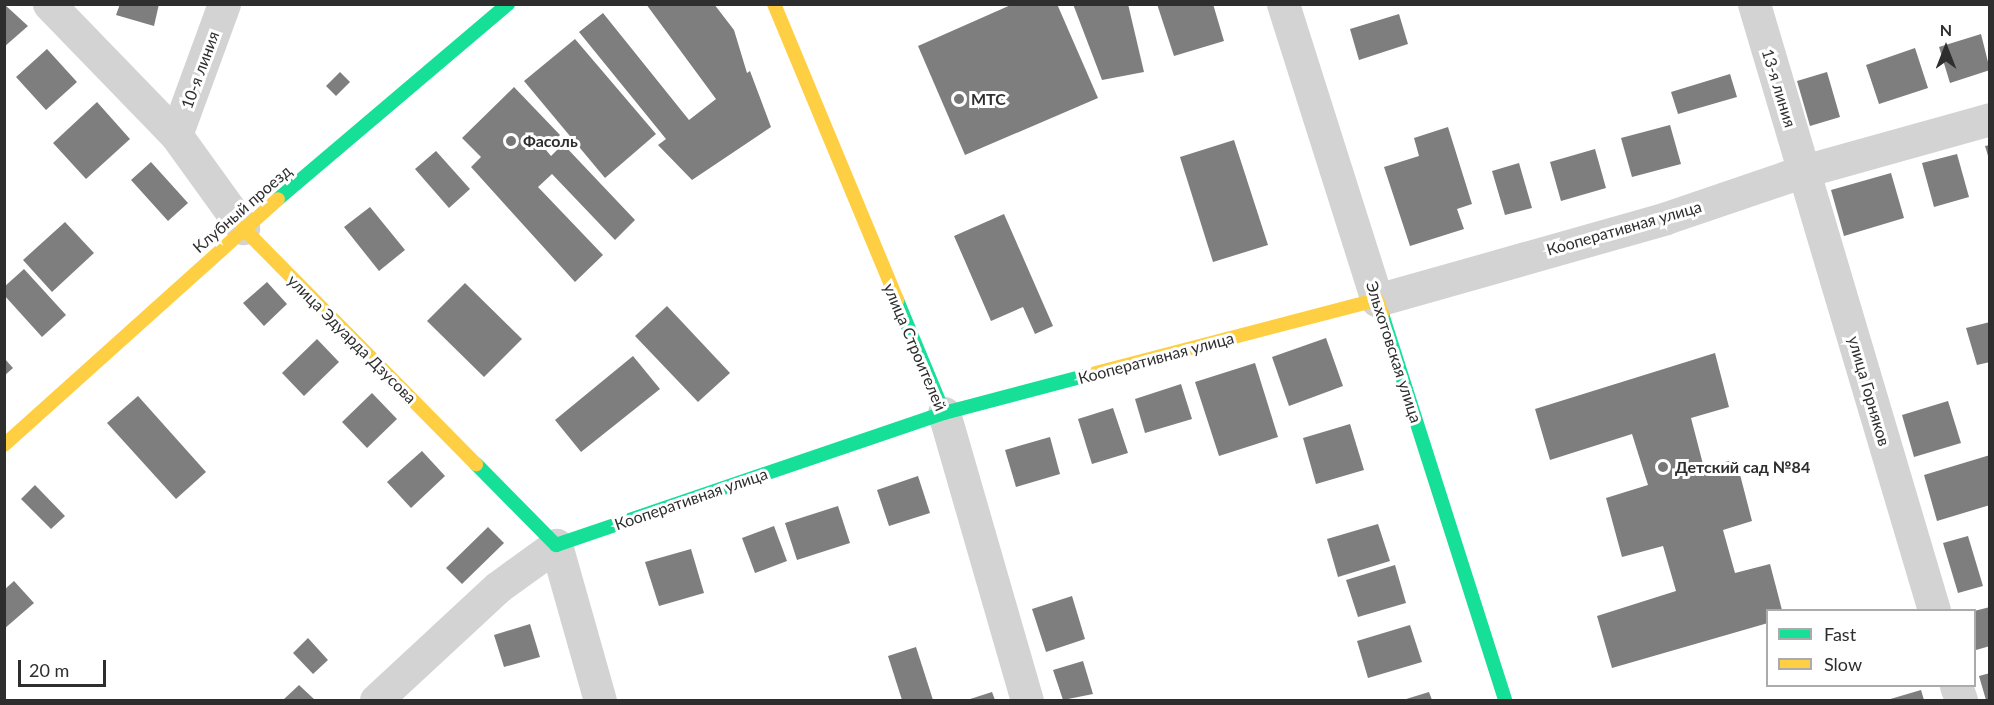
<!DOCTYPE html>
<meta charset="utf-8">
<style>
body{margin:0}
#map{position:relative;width:1994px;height:705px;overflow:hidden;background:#fff;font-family:Lato,sans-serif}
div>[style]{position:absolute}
.building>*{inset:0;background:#7e7e7e}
.street>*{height:33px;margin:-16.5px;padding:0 16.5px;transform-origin:16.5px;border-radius:16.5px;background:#d3d3d3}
.fast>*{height:14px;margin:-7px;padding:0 7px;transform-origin:7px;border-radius:7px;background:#16e098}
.slow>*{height:14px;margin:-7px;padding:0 7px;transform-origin:7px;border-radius:7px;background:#ffcf43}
.dots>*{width:16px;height:16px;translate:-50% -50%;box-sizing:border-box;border:3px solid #fff;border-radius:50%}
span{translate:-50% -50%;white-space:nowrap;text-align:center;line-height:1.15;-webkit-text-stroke:6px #fff;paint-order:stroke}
.street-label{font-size:16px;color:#2e2e2e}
.poi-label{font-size:16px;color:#2e2e2e;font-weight:700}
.left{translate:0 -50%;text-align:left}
.frame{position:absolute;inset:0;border:6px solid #2e2e2e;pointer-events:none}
.legend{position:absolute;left:1766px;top:609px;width:210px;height:78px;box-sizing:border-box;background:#fff;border:2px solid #ababab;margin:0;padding:8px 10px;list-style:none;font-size:18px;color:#2e2e2e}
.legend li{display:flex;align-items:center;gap:12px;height:30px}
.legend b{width:30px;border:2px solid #ababab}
.north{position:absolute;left:1916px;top:18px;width:60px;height:60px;-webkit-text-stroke:4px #fff;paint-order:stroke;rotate:0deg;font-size:16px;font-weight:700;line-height:24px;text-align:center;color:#2e2e2e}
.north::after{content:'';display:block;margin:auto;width:21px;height:27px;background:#2e2e2e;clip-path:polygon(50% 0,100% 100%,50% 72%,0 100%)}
.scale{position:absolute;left:18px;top:660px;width:88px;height:27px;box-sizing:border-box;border:3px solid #2e2e2e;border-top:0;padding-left:8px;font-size:18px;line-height:21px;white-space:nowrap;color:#2e2e2e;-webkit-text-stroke:4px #fff;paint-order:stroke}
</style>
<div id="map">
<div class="building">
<div style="clip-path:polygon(4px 4px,28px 26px,4px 47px)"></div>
<div style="clip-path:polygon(120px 4px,159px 4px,154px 26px,116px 15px)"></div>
<div style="clip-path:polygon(646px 4px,714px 4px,734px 30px,747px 73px,750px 71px,771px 127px,692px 180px,658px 145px,666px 139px,579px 32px,603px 13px,689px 120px,716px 99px)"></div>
<div style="clip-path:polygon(1013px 4px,1057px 4px,1098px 98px,965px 155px,918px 46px)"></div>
<div style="clip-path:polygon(1073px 4px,1128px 4px,1144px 72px,1102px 80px)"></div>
<div style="clip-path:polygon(1157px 4px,1213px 4px,1224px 41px,1174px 56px)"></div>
<div style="clip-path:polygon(1399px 14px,1408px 44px,1359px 60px,1350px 29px)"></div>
<div style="clip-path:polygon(1981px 34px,1990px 70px,1950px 83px,1939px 47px)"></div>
<div style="clip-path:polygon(575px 39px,656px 134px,605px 178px,524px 81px)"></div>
<div style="clip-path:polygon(1915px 48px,1928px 88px,1879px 104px,1866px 65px)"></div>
<div style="clip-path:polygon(47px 49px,77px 82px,46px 110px,16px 77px)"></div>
<div style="clip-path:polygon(340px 72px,350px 82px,336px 96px,326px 86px)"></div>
<div style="clip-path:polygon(1827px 72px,1840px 117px,1810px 126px,1797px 81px)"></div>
<div style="clip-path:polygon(1730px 74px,1737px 97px,1678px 114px,1671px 92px)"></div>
<div style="clip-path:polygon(514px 87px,560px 135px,546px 150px,551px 156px,563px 144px,635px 220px,615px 240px,552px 174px,538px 187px,603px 255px,575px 282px,471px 167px,481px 157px,462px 138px)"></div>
<div style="clip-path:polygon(97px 102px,130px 139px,86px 179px,53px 143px)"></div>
<div style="clip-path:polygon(1670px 125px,1681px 164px,1632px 177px,1621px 138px)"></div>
<div style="clip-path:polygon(1448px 127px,1472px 204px,1457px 209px,1464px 229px,1410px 246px,1384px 167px,1419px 156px,1414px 138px)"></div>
<div style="clip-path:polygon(1234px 140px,1268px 245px,1213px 262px,1180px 157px)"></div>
<div style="clip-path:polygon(1990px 145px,1990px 159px,1989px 159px,1985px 146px)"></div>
<div style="clip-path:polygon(1595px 149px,1606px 188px,1561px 201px,1550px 162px)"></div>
<div style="clip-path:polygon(436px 151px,470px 189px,449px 208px,415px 169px)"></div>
<div style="clip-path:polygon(1957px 154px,1969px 197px,1934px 207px,1922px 163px)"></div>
<div style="clip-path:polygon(151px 162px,188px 203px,168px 221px,131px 180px)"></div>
<div style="clip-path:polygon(1519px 163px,1532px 208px,1505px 215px,1492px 171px)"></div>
<div style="clip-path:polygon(1891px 173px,1904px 218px,1844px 236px,1831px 190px)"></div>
<div style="clip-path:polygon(370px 207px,405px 250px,379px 271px,344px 227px)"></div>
<div style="clip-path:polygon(1004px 214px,1053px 326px,1035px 334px,1023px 307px,991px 321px,954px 236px)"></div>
<div style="clip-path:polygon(65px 222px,94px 253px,52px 292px,23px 260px)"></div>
<div style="clip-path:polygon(24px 269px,66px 315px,42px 337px,4px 295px,4px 287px)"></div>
<div style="clip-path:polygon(267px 282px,287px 304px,264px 326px,243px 303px)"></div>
<div style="clip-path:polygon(465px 283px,522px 339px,484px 377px,427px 321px)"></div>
<div style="clip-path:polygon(667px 306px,730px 373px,698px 402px,635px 336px)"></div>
<div style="clip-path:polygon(1990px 322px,1990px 362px,1977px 365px,1966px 328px)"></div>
<div style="clip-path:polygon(1326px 338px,1343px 386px,1289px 406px,1272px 357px)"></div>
<div style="clip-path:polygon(317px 339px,339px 362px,304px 396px,282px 373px)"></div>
<div style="clip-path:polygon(1715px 353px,1729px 407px,1691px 418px,1704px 468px,1736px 459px,1752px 521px,1723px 530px,1735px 573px,1770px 564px,1782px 610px,1768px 610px,1768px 623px,1612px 668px,1597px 616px,1676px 591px,1663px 546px,1622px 557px,1606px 498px,1648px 485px,1632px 434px,1550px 460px,1535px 409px)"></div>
<div style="clip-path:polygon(633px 356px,660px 389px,581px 452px,555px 420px)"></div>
<div style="clip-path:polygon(4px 358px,13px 368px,4px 376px)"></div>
<div style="clip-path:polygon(1255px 363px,1278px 437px,1219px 456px,1195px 382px)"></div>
<div style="clip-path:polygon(1181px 384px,1192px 419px,1145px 433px,1135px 399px)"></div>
<div style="clip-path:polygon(372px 393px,397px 419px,367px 448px,342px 422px)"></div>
<div style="clip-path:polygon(138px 396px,206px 472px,176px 499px,107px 423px)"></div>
<div style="clip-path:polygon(1948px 401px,1961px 443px,1914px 457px,1902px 415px)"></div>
<div style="clip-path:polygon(1113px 408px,1128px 453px,1092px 464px,1078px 419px)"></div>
<div style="clip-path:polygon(1350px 424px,1364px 470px,1316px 484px,1303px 438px)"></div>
<div style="clip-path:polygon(1050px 437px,1060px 474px,1016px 487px,1005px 450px)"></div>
<div style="clip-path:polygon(422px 451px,445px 476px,411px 508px,387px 482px)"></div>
<div style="clip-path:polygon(1990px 455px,1990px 505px,1937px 521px,1924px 475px)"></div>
<div style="clip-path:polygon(918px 476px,930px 513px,889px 526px,877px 490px)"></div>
<div style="clip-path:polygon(35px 485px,65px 516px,51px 529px,21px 499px)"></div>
<div style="clip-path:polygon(838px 506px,850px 543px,797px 560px,785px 523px)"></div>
<div style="clip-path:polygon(1378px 524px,1390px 561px,1338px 577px,1327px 539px)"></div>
<div style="clip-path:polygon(774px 526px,787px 561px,755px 573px,742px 538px)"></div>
<div style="clip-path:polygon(488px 527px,504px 543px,462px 584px,446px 568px)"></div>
<div style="clip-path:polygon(1968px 536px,1983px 586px,1958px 593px,1943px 543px)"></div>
<div style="clip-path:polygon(691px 549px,704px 593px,659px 606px,645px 562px)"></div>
<div style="clip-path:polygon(1395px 565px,1406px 603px,1358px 617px,1346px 580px)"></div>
<div style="clip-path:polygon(14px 581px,34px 603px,4px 629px,4px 590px)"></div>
<div style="clip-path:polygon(1072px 596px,1085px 639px,1046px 652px,1032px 609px)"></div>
<div style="clip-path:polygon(1990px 607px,1990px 646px,1976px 650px,1974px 611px)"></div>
<div style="clip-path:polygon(530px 624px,540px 657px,504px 667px,494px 635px)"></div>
<div style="clip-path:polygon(1410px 625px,1422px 662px,1368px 678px,1357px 641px)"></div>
<div style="clip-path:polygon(308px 638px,328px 660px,313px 674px,293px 653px)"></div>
<div style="clip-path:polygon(916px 647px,933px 700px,902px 700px,888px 656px)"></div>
<div style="clip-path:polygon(1083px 661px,1093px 694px,1063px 700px,1053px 670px)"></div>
<div style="clip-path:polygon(1990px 673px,1990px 700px,1986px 700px,1979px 676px)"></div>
<div style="clip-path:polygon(299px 685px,315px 700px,283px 700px)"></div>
<div style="clip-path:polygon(1921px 690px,1924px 700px,1887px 700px)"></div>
<div style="clip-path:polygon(992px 692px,995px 700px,967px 700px)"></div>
<div style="clip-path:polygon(1429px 692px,1432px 700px,1403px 700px)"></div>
</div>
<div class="street">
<div style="left:49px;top:4px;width:182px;rotate:45.9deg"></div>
<div style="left:176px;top:135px;width:115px;rotate:54.2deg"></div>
<div style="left:1283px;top:4px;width:311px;rotate:72.4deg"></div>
<div style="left:1377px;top:300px;width:300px;rotate:-15.8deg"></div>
<div style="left:1666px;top:218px;width:146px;rotate:-18.8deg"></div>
<div style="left:1804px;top:171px;width:193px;rotate:-15.6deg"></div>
<div style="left:1754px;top:4px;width:632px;rotate:73.46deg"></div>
<div style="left:176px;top:135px;width:140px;rotate:-69.9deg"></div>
<div style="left:944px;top:413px;width:299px;rotate:73.9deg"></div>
<div style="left:1956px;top:686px;width:15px;rotate:70deg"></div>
<div style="left:376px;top:700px;width:166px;rotate:-42.8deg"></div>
<div style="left:498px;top:587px;width:72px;rotate:-35.9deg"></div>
<div style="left:556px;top:545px;width:161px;rotate:74.2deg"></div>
</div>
<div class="fast">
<div style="left:278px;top:199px;width:302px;rotate:-40.3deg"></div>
<div style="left:897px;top:300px;width:122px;rotate:67.4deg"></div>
<div style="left:1382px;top:314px;width:405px;rotate:72.3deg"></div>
<div style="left:476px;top:464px;width:114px;rotate:45.4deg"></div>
<div style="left:556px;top:545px;width:410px;rotate:-18.8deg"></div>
<div style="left:944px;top:413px;width:153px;rotate:-14.8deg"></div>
</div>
<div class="slow">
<div style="left:774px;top:4px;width:321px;rotate:67.4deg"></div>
<div style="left:243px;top:228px;width:332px;rotate:45.4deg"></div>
<div style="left:1092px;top:374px;width:294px;rotate:-14.6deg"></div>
<div style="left:1377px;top:300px;width:15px;rotate:70deg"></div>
<div style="left:4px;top:445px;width:368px;rotate:-41.9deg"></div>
</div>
<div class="dots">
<div style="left:959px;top:99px;background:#777"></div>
<div style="left:511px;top:141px;background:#777"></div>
<div style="left:1663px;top:467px;background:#777"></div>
</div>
<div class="street-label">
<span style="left:200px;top:70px;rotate:-70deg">10-я линия</span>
<span style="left:1779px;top:88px;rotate:73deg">13-я линия</span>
<span style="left:242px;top:209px;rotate:-41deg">Клубный проезд</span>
<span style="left:1624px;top:228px;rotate:-16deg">Кооперативная улица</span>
<span style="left:352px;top:339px;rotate:45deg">улица Эдуарда Дзусова</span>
<span style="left:915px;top:347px;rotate:67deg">улица Строителей</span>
<span style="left:1394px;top:352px;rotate:72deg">Эльхотовская улица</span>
<span style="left:1156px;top:358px;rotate:-15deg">Кооперативная улица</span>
<span style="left:1869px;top:391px;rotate:74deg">улица Горняков</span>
<span style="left:691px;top:499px;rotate:-19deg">Кооперативная улица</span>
</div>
<div class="poi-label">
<span class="left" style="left:971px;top:99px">МТС</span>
<span class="left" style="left:523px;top:141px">Фасоль</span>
<span class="left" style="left:1675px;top:467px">Детский сад №84</span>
</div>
<div class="frame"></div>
<ul class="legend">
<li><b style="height:8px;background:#16e098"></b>Fast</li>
<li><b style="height:8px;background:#ffcf43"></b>Slow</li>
</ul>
<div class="north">N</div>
<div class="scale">20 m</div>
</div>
